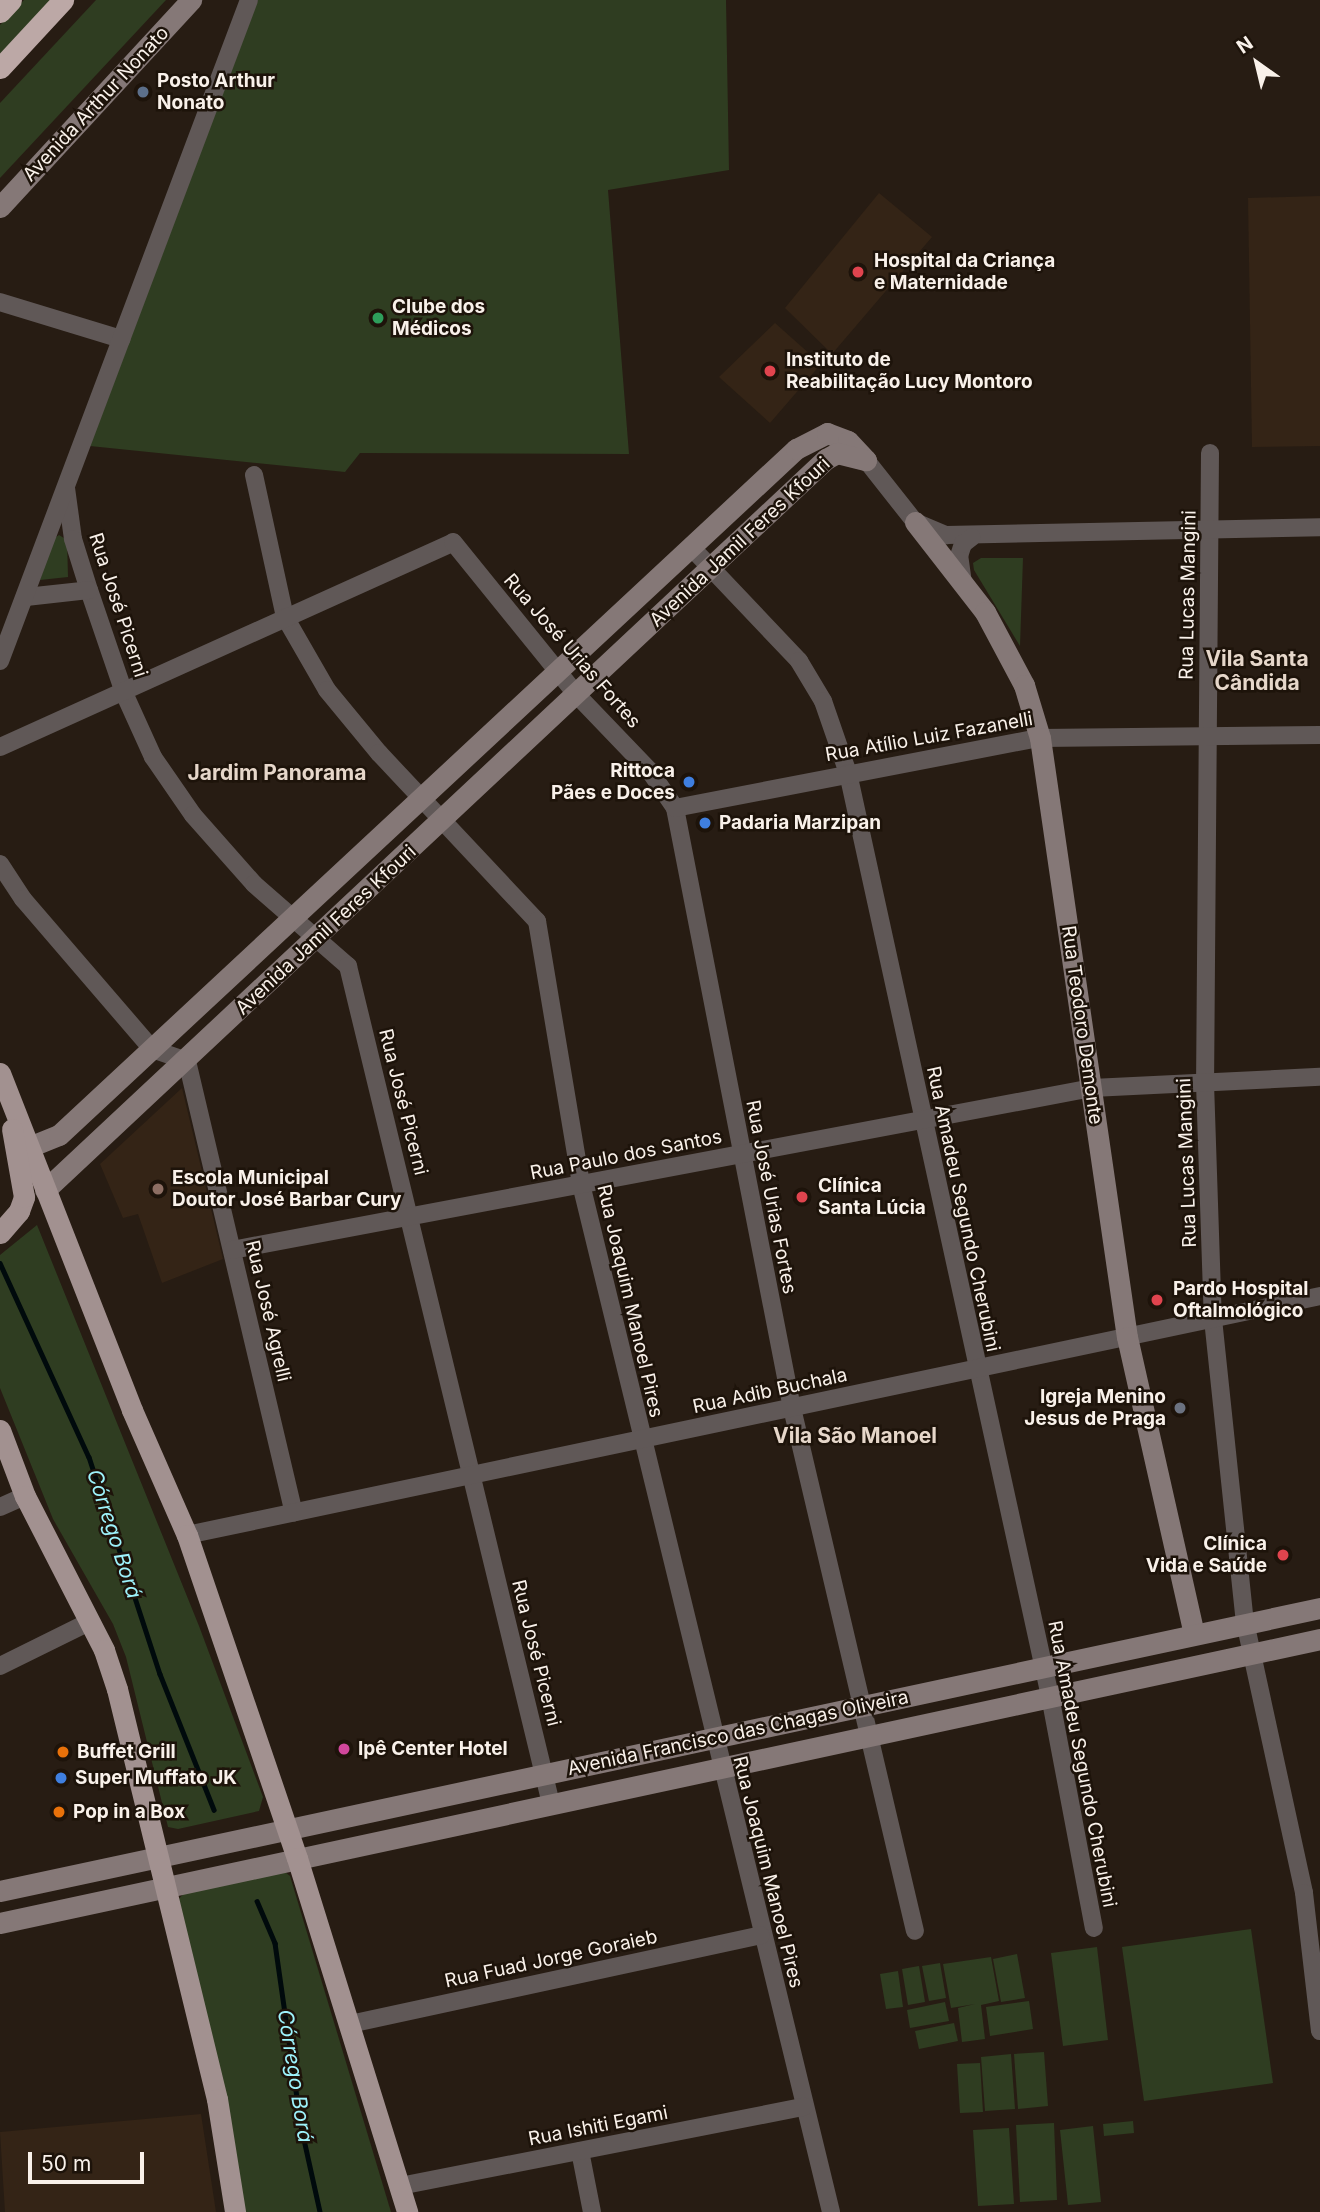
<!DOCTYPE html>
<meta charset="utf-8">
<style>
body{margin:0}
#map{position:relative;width:1320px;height:2212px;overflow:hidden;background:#271c13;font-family:Inter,sans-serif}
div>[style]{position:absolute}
.built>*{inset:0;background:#342416}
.green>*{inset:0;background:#2f3d21}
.stream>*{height:4.5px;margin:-2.25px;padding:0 2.25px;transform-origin:2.25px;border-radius:2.25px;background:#000a0c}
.street>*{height:18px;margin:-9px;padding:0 9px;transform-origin:9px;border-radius:9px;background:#605857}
.secondary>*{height:21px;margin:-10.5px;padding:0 10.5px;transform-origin:10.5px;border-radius:10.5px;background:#857877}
.primary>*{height:21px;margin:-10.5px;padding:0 10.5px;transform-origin:10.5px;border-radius:10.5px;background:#a29190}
.highway>*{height:21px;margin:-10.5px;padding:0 10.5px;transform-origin:10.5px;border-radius:10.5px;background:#bca8a6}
.dots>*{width:19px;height:19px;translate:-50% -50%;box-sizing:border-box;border:4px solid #1d130a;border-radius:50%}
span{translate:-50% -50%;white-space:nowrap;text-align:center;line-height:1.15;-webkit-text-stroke:5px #1d130a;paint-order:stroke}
.poi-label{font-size:19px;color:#f9f1ea;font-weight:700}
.left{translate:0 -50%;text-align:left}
.right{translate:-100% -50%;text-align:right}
.street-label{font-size:19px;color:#f9f1ea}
.neighbourhood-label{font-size:21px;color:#e6d7ca;font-weight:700}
.water-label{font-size:21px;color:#9df2fb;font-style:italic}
.north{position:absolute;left:1222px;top:28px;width:70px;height:70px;-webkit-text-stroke:5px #1d130a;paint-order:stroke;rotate:326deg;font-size:19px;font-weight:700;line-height:28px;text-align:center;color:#f9f1ea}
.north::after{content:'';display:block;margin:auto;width:24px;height:32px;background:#f9f1ea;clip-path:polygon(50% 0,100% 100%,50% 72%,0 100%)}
.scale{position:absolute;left:28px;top:2152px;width:116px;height:32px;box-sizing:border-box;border:4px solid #f9f1ea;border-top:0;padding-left:9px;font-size:21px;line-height:24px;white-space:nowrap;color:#f9f1ea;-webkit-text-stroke:5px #1d130a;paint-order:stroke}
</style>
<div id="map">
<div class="built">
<div style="clip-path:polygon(879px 193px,932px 237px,832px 354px,785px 308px)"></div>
<div style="clip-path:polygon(1320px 196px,1320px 446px,1252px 447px,1248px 198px)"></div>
<div style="clip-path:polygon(775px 323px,821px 364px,770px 423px,719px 377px)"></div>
<div style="clip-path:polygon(182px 1088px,223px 1259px,162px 1283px,138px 1214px,123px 1218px,100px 1164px)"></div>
<div style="clip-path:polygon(201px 2114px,216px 2212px,5px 2212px,0 2132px)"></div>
</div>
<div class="green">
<div style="clip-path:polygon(24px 0,51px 0,0 54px,0 25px)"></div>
<div style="clip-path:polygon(96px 0,166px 0,0 178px,0 103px)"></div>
<div style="clip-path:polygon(258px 0,726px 0,729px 170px,608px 190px,629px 454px,360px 453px,345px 472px,90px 446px)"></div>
<div style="clip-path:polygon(59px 535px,67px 540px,68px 577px,40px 580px,53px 539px)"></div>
<div style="clip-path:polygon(981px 558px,1023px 558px,1020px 646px,974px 570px,973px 563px)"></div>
<div style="clip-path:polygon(37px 1225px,199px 1626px,263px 1797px,259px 1811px,178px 1829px,168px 1827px,126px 1657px,113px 1624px,53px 1519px,0 1388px,0 1255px)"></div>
<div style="clip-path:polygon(285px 1872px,290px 1876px,391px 2212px,243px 2212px,178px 1900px,184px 1893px)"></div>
<div style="clip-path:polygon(1251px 1929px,1273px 2083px,1144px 2101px,1122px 1947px)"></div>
<div style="clip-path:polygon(1097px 1947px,1108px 2040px,1063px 2046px,1051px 1953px)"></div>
<div style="clip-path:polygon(1017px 1954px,1025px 1998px,1001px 2002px,993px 1959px)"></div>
<div style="clip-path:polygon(991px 1957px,999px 2001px,981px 2005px,985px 2039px,962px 2042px,958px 2008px,975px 2004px,951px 2008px,943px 1964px)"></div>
<div style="clip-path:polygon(940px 1963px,946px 1998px,929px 2001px,922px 1966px)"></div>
<div style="clip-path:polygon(919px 1966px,925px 2002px,908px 2005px,902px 1969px)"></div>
<div style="clip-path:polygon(898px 1971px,903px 2007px,886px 2009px,880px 1974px)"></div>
<div style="clip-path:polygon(1029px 2001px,1033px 2029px,990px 2036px,986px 2007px)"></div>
<div style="clip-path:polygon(945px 2002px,949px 2021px,910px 2028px,907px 2010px)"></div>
<div style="clip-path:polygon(954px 2023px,958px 2041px,919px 2049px,915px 2031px)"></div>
<div style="clip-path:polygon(1044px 2052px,1048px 2106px,1018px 2109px,1014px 2054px)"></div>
<div style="clip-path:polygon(1011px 2054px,1015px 2109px,985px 2111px,981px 2057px)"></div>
<div style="clip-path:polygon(980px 2063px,983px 2112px,960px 2113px,957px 2064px)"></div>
<div style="clip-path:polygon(1133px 2121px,1134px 2133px,1104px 2136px,1103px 2124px)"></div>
<div style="clip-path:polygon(1054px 2123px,1057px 2200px,1020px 2202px,1016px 2125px)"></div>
<div style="clip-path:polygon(1093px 2126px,1101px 2202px,1068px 2205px,1060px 2130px)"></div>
<div style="clip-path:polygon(1009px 2128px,1014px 2204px,978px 2206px,973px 2130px)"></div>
</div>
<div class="stream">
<div style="left:0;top:1263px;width:213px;rotate:65.4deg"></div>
<div style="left:89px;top:1457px;width:228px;rotate:71.9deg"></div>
<div style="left:160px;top:1674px;width:146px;rotate:68.3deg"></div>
<div style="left:257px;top:1901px;width:46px;rotate:66.8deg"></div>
<div style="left:275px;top:1943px;width:185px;rotate:81.9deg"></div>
<div style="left:301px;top:2126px;width:88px;rotate:77.5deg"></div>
</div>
<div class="street">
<div style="left:0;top:302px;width:127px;rotate:17deg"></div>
<div style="left:1210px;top:453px;width:630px;rotate:90.45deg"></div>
<div style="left:1205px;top:1083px;width:236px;rotate:88.1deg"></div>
<div style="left:1213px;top:1319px;width:305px;rotate:84deg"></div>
<div style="left:1245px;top:1622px;width:277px;rotate:77.7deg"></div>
<div style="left:1304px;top:1893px;width:139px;rotate:83.4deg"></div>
<div style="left:866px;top:460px;width:79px;rotate:51.7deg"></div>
<div style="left:915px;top:522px;width:34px;rotate:23deg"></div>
<div style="left:946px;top:535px;width:374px;rotate:-1.2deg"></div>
<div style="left:254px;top:475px;width:145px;rotate:77.7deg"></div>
<div style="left:285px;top:617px;width:84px;rotate:60.1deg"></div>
<div style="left:327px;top:690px;width:82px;rotate:50.5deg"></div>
<div style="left:379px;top:753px;width:231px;rotate:46.8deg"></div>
<div style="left:537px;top:921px;width:267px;rotate:80.5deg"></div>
<div style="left:581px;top:1184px;width:1058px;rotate:76.33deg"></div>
<div style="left:66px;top:488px;width:51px;rotate:82.2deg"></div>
<div style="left:73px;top:539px;width:53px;rotate:72.6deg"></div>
<div style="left:89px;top:590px;width:109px;rotate:71.2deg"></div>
<div style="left:124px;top:693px;width:70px;rotate:65.6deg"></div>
<div style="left:153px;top:757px;width:70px;rotate:55.4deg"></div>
<div style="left:193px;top:815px;width:92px;rotate:48.5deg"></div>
<div style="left:254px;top:884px;width:125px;rotate:41.1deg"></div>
<div style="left:348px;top:966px;width:862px;rotate:76.38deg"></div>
<div style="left:691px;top:547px;width:157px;rotate:46.5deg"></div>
<div style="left:799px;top:661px;width:47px;rotate:59deg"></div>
<div style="left:823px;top:701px;width:76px;rotate:70.9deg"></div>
<div style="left:848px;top:773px;width:945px;rotate:77.66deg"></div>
<div style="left:1050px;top:1696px;width:236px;rotate:79.3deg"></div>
<div style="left:963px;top:583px;width:27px;rotate:-98deg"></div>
<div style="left:959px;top:556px;width:13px;rotate:-72deg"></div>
<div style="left:963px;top:544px;width:11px;rotate:-38deg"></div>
<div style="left:26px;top:597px;width:63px;rotate:-6.3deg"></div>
<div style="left:0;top:661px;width:706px;rotate:-69.36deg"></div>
<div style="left:0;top:747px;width:497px;rotate:-24.3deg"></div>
<div style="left:453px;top:542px;width:196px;rotate:51deg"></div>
<div style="left:576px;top:694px;width:105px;rotate:46.2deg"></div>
<div style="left:649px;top:770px;width:46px;rotate:55.6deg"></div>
<div style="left:675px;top:808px;width:611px;rotate:78.97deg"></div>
<div style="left:792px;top:1408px;width:537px;rotate:76.77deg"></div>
<div style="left:675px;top:808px;width:372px;rotate:-10.9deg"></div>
<div style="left:1040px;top:738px;width:280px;rotate:-0.6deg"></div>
<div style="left:0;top:864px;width:42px;rotate:56.7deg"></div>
<div style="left:23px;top:899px;width:198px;rotate:49.3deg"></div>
<div style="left:152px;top:1049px;width:37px;rotate:19deg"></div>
<div style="left:187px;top:1061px;width:464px;rotate:76.7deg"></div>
<div style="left:232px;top:1250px;width:875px;rotate:-10.67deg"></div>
<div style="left:1092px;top:1088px;width:228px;rotate:-2.8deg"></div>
<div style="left:0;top:1507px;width:27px;rotate:-24deg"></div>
<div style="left:187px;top:1535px;width:1158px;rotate:-11.91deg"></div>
<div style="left:0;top:1666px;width:99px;rotate:-26.3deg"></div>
<div style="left:350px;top:2024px;width:420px;rotate:-12.2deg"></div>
<div style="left:580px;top:2151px;width:62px;rotate:78.9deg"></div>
<div style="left:400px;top:2186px;width:412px;rotate:-11.1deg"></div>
</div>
<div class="secondary">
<div style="left:0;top:207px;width:282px;rotate:-47.3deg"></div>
<div style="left:915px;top:522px;width:114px;rotate:52.1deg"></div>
<div style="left:985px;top:612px;width:83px;rotate:61.9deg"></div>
<div style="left:1024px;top:685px;width:55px;rotate:73.2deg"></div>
<div style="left:1040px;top:738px;width:605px;rotate:81.74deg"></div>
<div style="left:1127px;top:1337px;width:304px;rotate:77.3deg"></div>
<div style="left:29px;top:1147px;width:32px;rotate:-22deg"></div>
<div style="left:59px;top:1135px;width:1007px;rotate:-42.95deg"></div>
<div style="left:796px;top:449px;width:35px;rotate:-27deg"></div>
<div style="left:827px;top:433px;width:22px;rotate:21deg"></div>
<div style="left:848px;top:441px;width:26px;rotate:47deg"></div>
<div style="left:45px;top:1190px;width:1070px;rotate:-43.11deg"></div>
<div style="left:826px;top:459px;width:13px;rotate:-29deg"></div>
<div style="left:837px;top:453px;width:30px;rotate:14deg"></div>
<div style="left:0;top:1891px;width:1350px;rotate:-12.1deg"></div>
<div style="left:0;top:1923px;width:1350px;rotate:-12.14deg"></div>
</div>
<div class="primary">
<div style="left:0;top:1073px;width:362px;rotate:68.6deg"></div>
<div style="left:132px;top:1410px;width:137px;rotate:66.3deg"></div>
<div style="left:187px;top:1535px;width:341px;rotate:71.2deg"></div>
<div style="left:297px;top:1858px;width:371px;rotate:72.7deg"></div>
<div style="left:0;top:1233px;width:29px;rotate:-49deg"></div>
<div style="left:19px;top:1211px;width:15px;rotate:-70deg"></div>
<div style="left:24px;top:1197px;width:69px;rotate:-100deg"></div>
<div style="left:0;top:1430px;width:71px;rotate:69.3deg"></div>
<div style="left:25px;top:1496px;width:173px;rotate:62.8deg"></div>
<div style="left:104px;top:1650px;width:41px;rotate:71.6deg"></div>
<div style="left:117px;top:1689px;width:422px;rotate:76.3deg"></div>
<div style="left:217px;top:2099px;width:114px;rotate:80.9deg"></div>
</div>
<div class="highway">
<div style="left:0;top:12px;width:16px;rotate:-47deg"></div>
<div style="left:0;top:68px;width:93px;rotate:-47.2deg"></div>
</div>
<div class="dots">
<div style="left:143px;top:92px;background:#5c6f8a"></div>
<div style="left:858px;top:272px;background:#e0444e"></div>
<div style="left:378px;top:318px;background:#2e9e5b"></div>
<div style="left:770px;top:371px;background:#e0444e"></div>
<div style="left:689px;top:782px;background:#3f7fe0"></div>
<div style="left:705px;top:823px;background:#3f7fe0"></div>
<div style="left:158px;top:1189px;background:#8d6e63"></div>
<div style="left:802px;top:1197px;background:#e0444e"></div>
<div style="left:1157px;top:1300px;background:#e0444e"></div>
<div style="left:1180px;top:1408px;background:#6b7280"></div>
<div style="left:1283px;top:1555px;background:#e0444e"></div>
<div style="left:344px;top:1749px;background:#d1479c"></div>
<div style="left:63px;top:1752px;background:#e8710a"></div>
<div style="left:61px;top:1778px;background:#3f7fe0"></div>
<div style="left:59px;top:1812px;background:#e8710a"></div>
</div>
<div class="poi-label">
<span class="left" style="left:157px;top:92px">Posto Arthur<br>Nonato</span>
<span class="left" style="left:874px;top:272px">Hospital da Criança<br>e Maternidade</span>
<span class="left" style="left:392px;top:318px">Clube dos<br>Médicos</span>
<span class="left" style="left:786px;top:371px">Instituto de<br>Reabilitação Lucy Montoro</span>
<span class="right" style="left:675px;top:782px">Rittoca<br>Pães e Doces</span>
<span class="left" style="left:719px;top:823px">Padaria Marzipan</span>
<span class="left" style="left:172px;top:1189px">Escola Municipal<br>Doutor José Barbar Cury</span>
<span class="left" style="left:818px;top:1197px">Clínica<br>Santa Lúcia</span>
<span class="left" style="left:1173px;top:1300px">Pardo Hospital<br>Oftalmológico</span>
<span class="right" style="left:1166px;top:1408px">Igreja Menino<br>Jesus de Praga</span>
<span class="right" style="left:1267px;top:1555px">Clínica<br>Vida e Saúde</span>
<span class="left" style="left:358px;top:1749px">Ipê Center Hotel</span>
<span class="left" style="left:77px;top:1752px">Buffet Grill</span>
<span class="left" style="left:75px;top:1778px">Super Muffato JK</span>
<span class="left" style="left:73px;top:1812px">Pop in a Box</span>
</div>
<div class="street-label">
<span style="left:96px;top:104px;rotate:-47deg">Avenida Arthur Nonato</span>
<span style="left:740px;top:542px;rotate:-43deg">Avenida Jamil Feres Kfouri</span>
<span style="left:1188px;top:595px;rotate:-89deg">Rua Lucas Mangini</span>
<span style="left:118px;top:605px;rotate:72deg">Rua José Picerni</span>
<span style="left:572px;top:651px;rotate:49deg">Rua José Urias Fortes</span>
<span style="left:929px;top:737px;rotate:-10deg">Rua Atílio Luiz Fazanelli</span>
<span style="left:326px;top:930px;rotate:-43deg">Avenida Jamil Feres Kfouri</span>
<span style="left:1082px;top:1025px;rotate:82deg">Rua Teodoro Demonte</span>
<span style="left:403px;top:1102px;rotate:76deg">Rua José Picerni</span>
<span style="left:626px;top:1155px;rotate:-11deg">Rua Paulo dos Santos</span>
<span style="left:1187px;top:1163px;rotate:-92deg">Rua Lucas Mangini</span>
<span style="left:771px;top:1197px;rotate:79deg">Rua José Urias Fortes</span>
<span style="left:963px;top:1209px;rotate:78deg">Rua Amadeu Segundo Cherubini</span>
<span style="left:630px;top:1301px;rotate:77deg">Rua Joaquim Manoel Pires</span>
<span style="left:268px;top:1311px;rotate:77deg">Rua José Agrelli</span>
<span style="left:770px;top:1391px;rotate:-12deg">Rua Adib Buchala</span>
<span style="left:536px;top:1653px;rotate:76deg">Rua José Picerni</span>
<span style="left:738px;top:1733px;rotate:-12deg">Avenida Francisco das Chagas Oliveira</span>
<span style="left:1082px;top:1764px;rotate:79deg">Rua Amadeu Segundo Cherubini</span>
<span style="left:768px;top:1872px;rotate:76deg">Rua Joaquim Manoel Pires</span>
<span style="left:551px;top:1959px;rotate:-12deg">Rua Fuad Jorge Goraieb</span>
<span style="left:598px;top:2126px;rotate:-11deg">Rua Ishiti Egami</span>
</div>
<div class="neighbourhood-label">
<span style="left:1257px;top:671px">Vila Santa<br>Cândida</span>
<span style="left:277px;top:773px">Jardim Panorama</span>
<span style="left:855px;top:1436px">Vila São Manoel</span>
</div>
<div class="water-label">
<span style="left:114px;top:1534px;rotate:72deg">Córrego Borá</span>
<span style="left:295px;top:2076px;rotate:81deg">Córrego Borá</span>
</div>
<div class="north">N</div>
<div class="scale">50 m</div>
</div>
